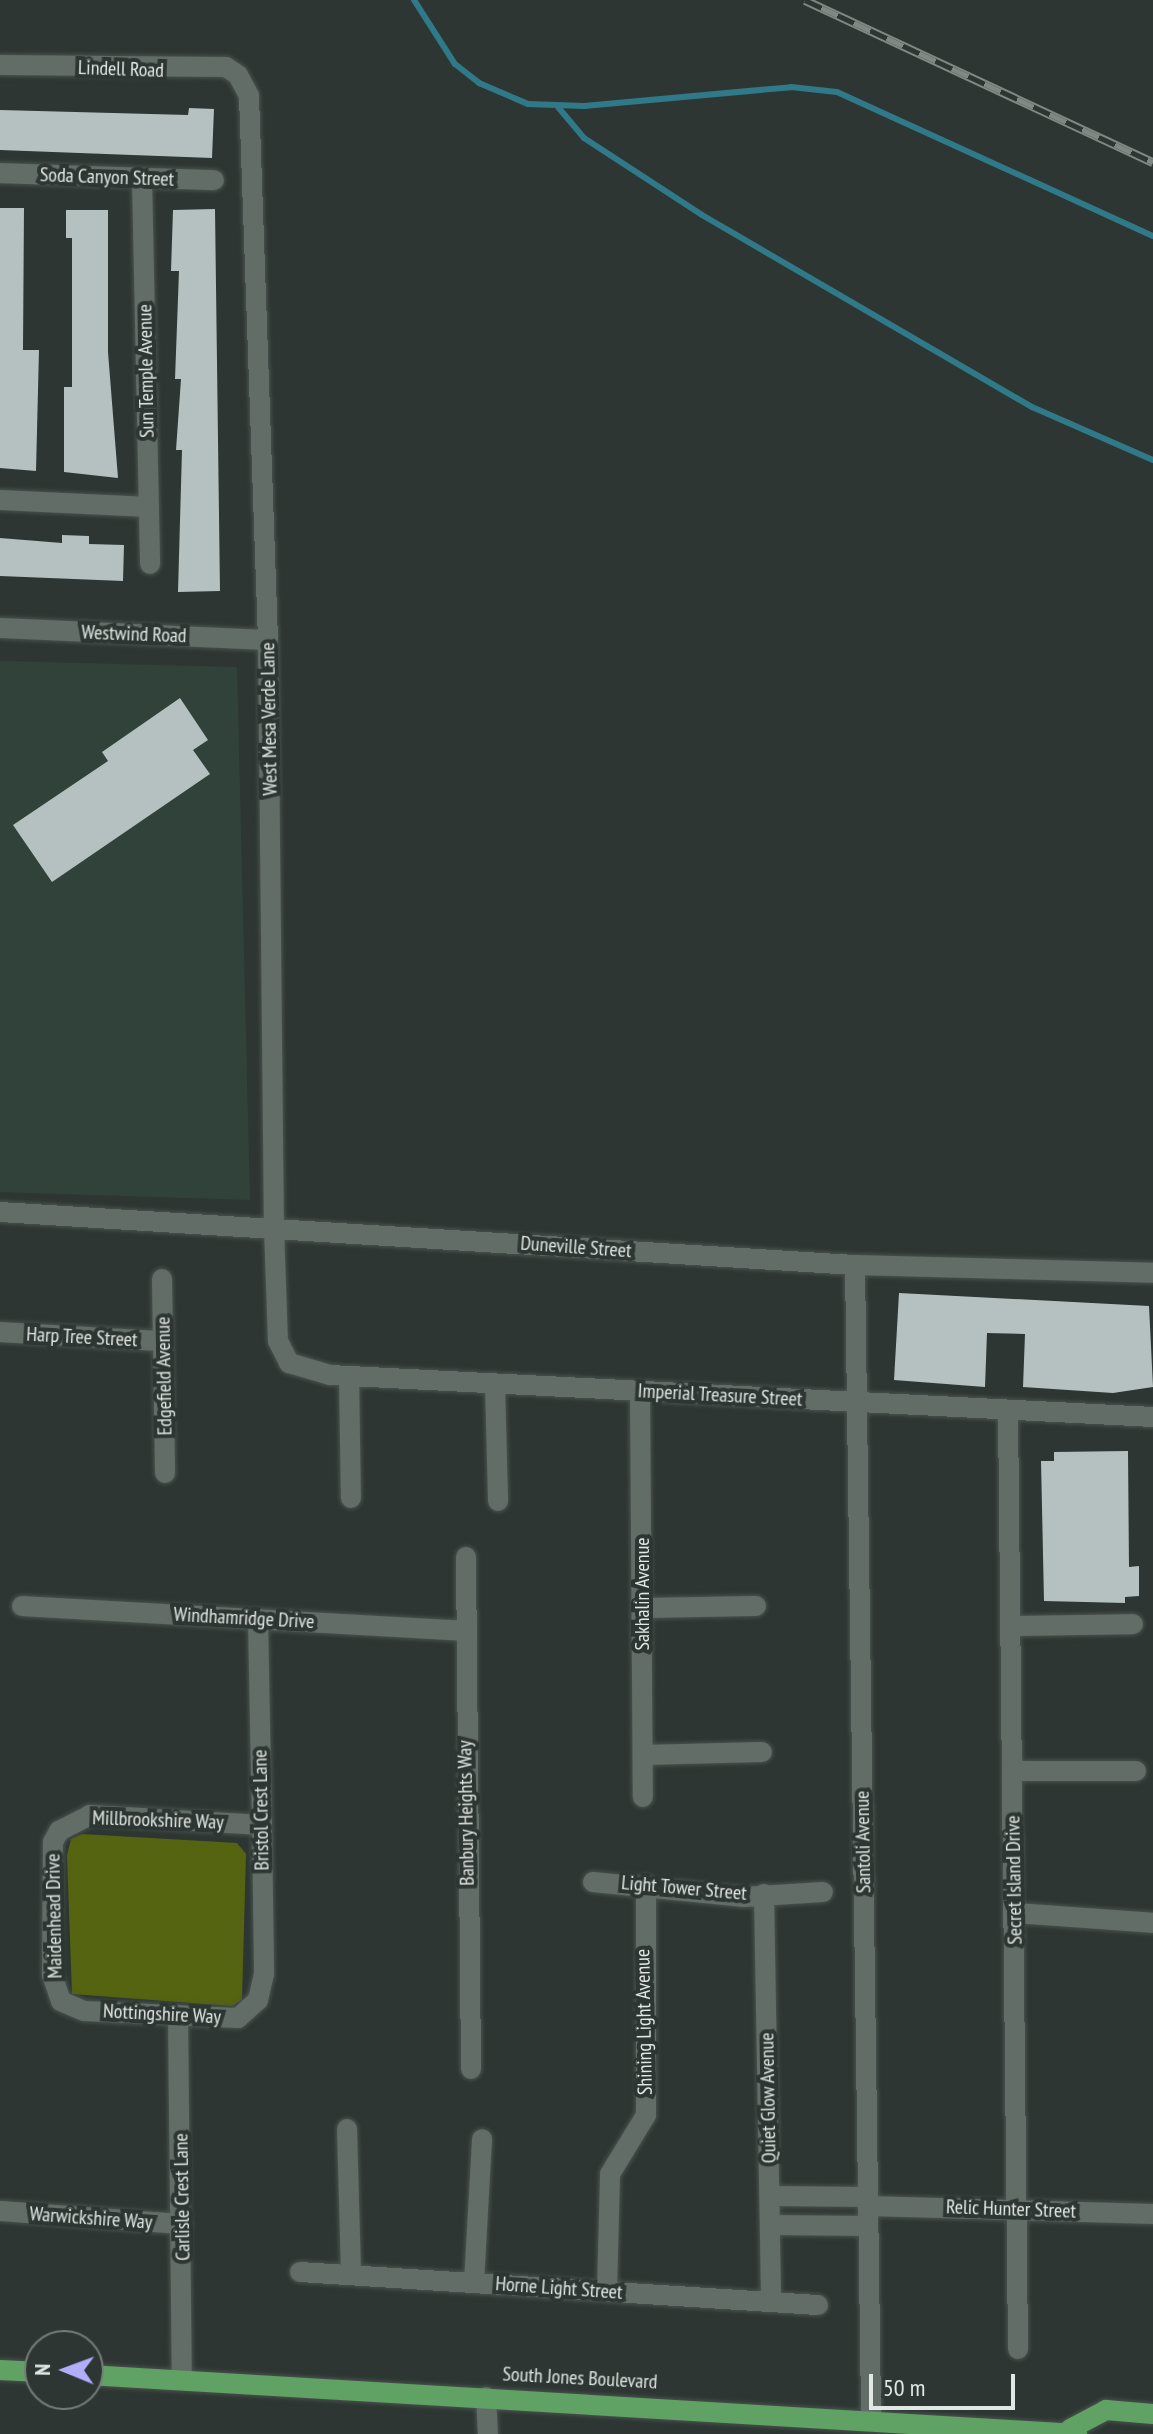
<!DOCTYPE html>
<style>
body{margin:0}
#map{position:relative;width:1153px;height:2434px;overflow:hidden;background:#2d3632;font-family:"PT Sans Narrow",sans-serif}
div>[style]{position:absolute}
.built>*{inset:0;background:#31423b}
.green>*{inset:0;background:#556410}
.stream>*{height:6px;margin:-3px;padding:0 3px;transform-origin:3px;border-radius:3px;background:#2f7989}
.building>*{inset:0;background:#b4c1c0}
.roads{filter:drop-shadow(0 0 2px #4a524f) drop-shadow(0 0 2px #4a524f)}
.minor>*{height:20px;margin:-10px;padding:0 10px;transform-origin:10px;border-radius:10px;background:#626d68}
.major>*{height:20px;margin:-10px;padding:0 10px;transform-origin:10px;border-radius:10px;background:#60a263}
.rail>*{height:9px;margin-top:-4.5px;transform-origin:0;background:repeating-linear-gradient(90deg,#2d3632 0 18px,#808884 0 36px);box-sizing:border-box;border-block:2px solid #808884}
span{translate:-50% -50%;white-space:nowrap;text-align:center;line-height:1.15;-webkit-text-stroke:8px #2d3632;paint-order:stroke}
.street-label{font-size:20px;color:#e1e7e4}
.north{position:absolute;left:24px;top:2330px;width:80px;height:80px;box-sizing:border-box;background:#2d3632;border:2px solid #757d79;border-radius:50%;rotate:271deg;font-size:22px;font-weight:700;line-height:32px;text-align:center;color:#e1e7e4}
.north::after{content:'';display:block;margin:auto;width:28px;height:36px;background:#b2adf9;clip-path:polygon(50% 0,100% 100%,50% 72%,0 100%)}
.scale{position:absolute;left:869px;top:2374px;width:146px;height:36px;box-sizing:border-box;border:4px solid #e1e7e4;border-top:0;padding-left:10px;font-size:24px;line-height:28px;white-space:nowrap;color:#e1e7e4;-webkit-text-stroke:6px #2d3632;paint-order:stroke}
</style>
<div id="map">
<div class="built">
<div style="clip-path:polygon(0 661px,237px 667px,250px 1200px,0 1192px)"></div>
</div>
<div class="green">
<div style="clip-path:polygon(82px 1834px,237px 1843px,246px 1854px,242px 2000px,232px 2006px,72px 1994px,67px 1855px,71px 1839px)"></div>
</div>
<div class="stream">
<div style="left:414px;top:0;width:76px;rotate:57.4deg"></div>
<div style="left:455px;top:64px;width:31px;rotate:38deg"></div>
<div style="left:479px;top:83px;width:53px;rotate:23.2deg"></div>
<div style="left:528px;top:104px;width:56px;rotate:2deg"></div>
<div style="left:584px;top:106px;width:208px;rotate:-5.2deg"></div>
<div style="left:791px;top:87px;width:46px;rotate:6.2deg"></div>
<div style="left:837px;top:92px;width:347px;rotate:24.5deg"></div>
<div style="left:558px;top:107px;width:40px;rotate:50deg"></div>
<div style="left:584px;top:138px;width:141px;rotate:33.1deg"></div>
<div style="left:702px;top:215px;width:382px;rotate:30.2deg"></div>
<div style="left:1032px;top:407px;width:132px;rotate:23.7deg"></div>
</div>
<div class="building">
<div style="clip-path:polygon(189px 108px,214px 109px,212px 158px,0 150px,0 110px,188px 115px)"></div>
<div style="clip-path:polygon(0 208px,24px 208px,23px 350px,39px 350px,36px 471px,0 468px)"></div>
<div style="clip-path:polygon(215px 209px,220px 591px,178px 592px,182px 450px,176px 450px,181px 379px,175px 379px,179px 271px,171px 271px,173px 210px)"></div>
<div style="clip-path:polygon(66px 210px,108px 210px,108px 352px,118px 478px,64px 472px,64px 387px,72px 387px,72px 238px,66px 238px)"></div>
<div style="clip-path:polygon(62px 535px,89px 536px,89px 544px,124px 545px,123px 581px,0 576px,0 538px,62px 543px)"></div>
<div style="clip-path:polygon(180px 698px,208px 740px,193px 750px,210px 774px,52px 882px,13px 825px,108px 761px,102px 752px)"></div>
<div style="clip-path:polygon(899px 1293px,1149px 1306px,1153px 1387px,1113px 1393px,1023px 1387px,1025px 1334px,987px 1333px,985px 1387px,894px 1380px)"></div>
<div style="clip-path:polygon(1128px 1451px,1129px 1567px,1139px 1566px,1139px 1596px,1125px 1597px,1125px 1603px,1044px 1601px,1041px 1461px,1054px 1461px,1054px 1452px)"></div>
</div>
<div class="roads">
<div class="minor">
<div style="left:0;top:65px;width:226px;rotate:0.5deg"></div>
<div style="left:226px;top:67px;width:14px;rotate:34deg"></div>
<div style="left:238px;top:75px;width:24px;rotate:62deg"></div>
<div style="left:249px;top:96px;width:544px;rotate:88deg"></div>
<div style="left:268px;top:640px;width:588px;rotate:89.42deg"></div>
<div style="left:274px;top:1228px;width:113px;rotate:88deg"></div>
<div style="left:278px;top:1341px;width:25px;rotate:63deg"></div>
<div style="left:289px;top:1363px;width:43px;rotate:16.3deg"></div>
<div style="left:330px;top:1375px;width:824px;rotate:2.92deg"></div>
<div style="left:0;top:173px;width:214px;rotate:1.9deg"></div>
<div style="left:142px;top:178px;width:386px;rotate:88.8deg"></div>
<div style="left:0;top:500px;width:149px;rotate:2.7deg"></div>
<div style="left:0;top:628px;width:268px;rotate:2.6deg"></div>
<div style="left:0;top:1212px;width:857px;rotate:3.55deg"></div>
<div style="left:855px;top:1265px;width:298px;rotate:1.5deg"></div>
<div style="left:855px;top:1265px;width:1153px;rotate:89.2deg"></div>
<div style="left:162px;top:1279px;width:194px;rotate:89.1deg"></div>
<div style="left:0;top:1332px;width:163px;rotate:3.2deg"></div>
<div style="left:349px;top:1376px;width:122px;rotate:89.1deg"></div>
<div style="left:495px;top:1384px;width:117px;rotate:88.5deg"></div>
<div style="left:640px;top:1391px;width:406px;rotate:89.6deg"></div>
<div style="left:1008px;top:1410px;width:939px;rotate:89.39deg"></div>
<div style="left:466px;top:1557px;width:512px;rotate:89.44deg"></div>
<div style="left:22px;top:1606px;width:445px;rotate:3.2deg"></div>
<div style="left:642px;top:1608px;width:114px;rotate:-1deg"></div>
<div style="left:258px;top:1619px;width:206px;rotate:88.9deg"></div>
<div style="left:262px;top:1825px;width:149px;rotate:89.2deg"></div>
<div style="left:264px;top:1974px;width:27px;rotate:103deg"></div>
<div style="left:258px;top:2000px;width:27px;rotate:138deg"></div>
<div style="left:238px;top:2018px;width:154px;rotate:-177.4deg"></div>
<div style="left:84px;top:2011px;width:25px;rotate:-157deg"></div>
<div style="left:61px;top:2001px;width:28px;rotate:-109deg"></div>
<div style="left:52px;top:1975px;width:133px;rotate:-89.6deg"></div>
<div style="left:53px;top:1842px;width:13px;rotate:-61deg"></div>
<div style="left:59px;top:1831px;width:35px;rotate:-27deg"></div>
<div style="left:90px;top:1815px;width:172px;rotate:3.3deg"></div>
<div style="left:1011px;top:1626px;width:122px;rotate:-0.9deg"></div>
<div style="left:643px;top:1755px;width:119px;rotate:-1.4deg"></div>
<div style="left:1013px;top:1771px;width:123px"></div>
<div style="left:593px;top:1882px;width:152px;rotate:5.7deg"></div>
<div style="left:744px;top:1897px;width:79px;rotate:-3.6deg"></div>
<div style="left:764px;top:1894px;width:408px;rotate:89deg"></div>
<div style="left:1015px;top:1913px;width:138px;rotate:4.1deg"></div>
<div style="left:178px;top:2015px;width:365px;rotate:89.4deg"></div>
<div style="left:347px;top:2129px;width:146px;rotate:88.4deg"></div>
<div style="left:770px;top:2196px;width:98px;rotate:0.6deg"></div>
<div style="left:868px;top:2206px;width:285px;rotate:1.6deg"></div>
<div style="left:0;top:2211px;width:182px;rotate:4.1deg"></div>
<div style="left:770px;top:2225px;width:98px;rotate:0.6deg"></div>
<div style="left:300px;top:2272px;width:519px;rotate:3.65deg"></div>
<div style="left:474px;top:2283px;width:144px;rotate:-86.8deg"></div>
<div style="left:607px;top:2291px;width:117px;rotate:-88.5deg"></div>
<div style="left:610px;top:2174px;width:69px;rotate:-58.6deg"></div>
<div style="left:646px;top:2115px;width:230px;rotate:-90deg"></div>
<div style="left:486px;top:2397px;width:37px;rotate:87deg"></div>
</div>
<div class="major">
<div style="left:0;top:2370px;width:40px;rotate:2.9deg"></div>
<div style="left:88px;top:2375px;width:991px;rotate:3.41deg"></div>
<div style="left:1070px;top:2429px;width:41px;rotate:-27.8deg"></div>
<div style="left:1106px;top:2410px;width:47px;rotate:4.9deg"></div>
</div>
</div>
<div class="rail">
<div style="left:805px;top:0;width:384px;rotate:25deg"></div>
</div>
<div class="street-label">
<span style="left:121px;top:69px;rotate:2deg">Lindell Road</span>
<span style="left:107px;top:177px;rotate:2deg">Soda Canyon Street</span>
<span style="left:146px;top:371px;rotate:-91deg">Sun Temple Avenue</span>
<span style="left:134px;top:634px;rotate:2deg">Westwind Road</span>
<span style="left:269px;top:719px;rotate:-91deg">West Mesa Verde Lane</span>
<span style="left:576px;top:1247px;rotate:4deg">Duneville Street</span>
<span style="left:82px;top:1337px;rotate:3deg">Harp Tree Street</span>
<span style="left:164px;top:1376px;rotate:-91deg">Edgefield Avenue</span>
<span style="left:720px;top:1395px;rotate:3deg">Imperial Treasure Street</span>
<span style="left:642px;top:1594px;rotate:-90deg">Sakhalin Avenue</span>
<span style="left:244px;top:1618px;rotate:3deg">Windhamridge Drive</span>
<span style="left:261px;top:1810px;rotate:-91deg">Bristol Crest Lane</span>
<span style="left:466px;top:1813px;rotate:-91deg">Banbury Heights Way</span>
<span style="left:158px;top:1820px;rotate:2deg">Millbrookshire Way</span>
<span style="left:863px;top:1842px;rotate:-91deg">Santoli Avenue</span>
<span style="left:1014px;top:1880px;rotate:-91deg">Secret Island Drive</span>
<span style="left:684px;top:1888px;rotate:5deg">Light Tower Street</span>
<span style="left:54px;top:1916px;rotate:-91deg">Maidenhead Drive</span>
<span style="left:162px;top:2014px;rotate:3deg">Nottingshire Way</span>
<span style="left:644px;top:2022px;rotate:-91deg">Shining Light Avenue</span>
<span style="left:768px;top:2098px;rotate:-91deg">Quiet Glow Avenue</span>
<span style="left:182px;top:2197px;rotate:-91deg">Carlisle Crest Lane</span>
<span style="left:1011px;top:2209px;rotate:2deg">Relic Hunter Street</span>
<span style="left:91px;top:2218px;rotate:4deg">Warwickshire Way</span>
<span style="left:559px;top:2288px;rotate:4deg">Horne Light Street</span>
<span style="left:580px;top:2378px;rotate:3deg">South Jones Boulevard</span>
</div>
<div class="north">N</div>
<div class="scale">50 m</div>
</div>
